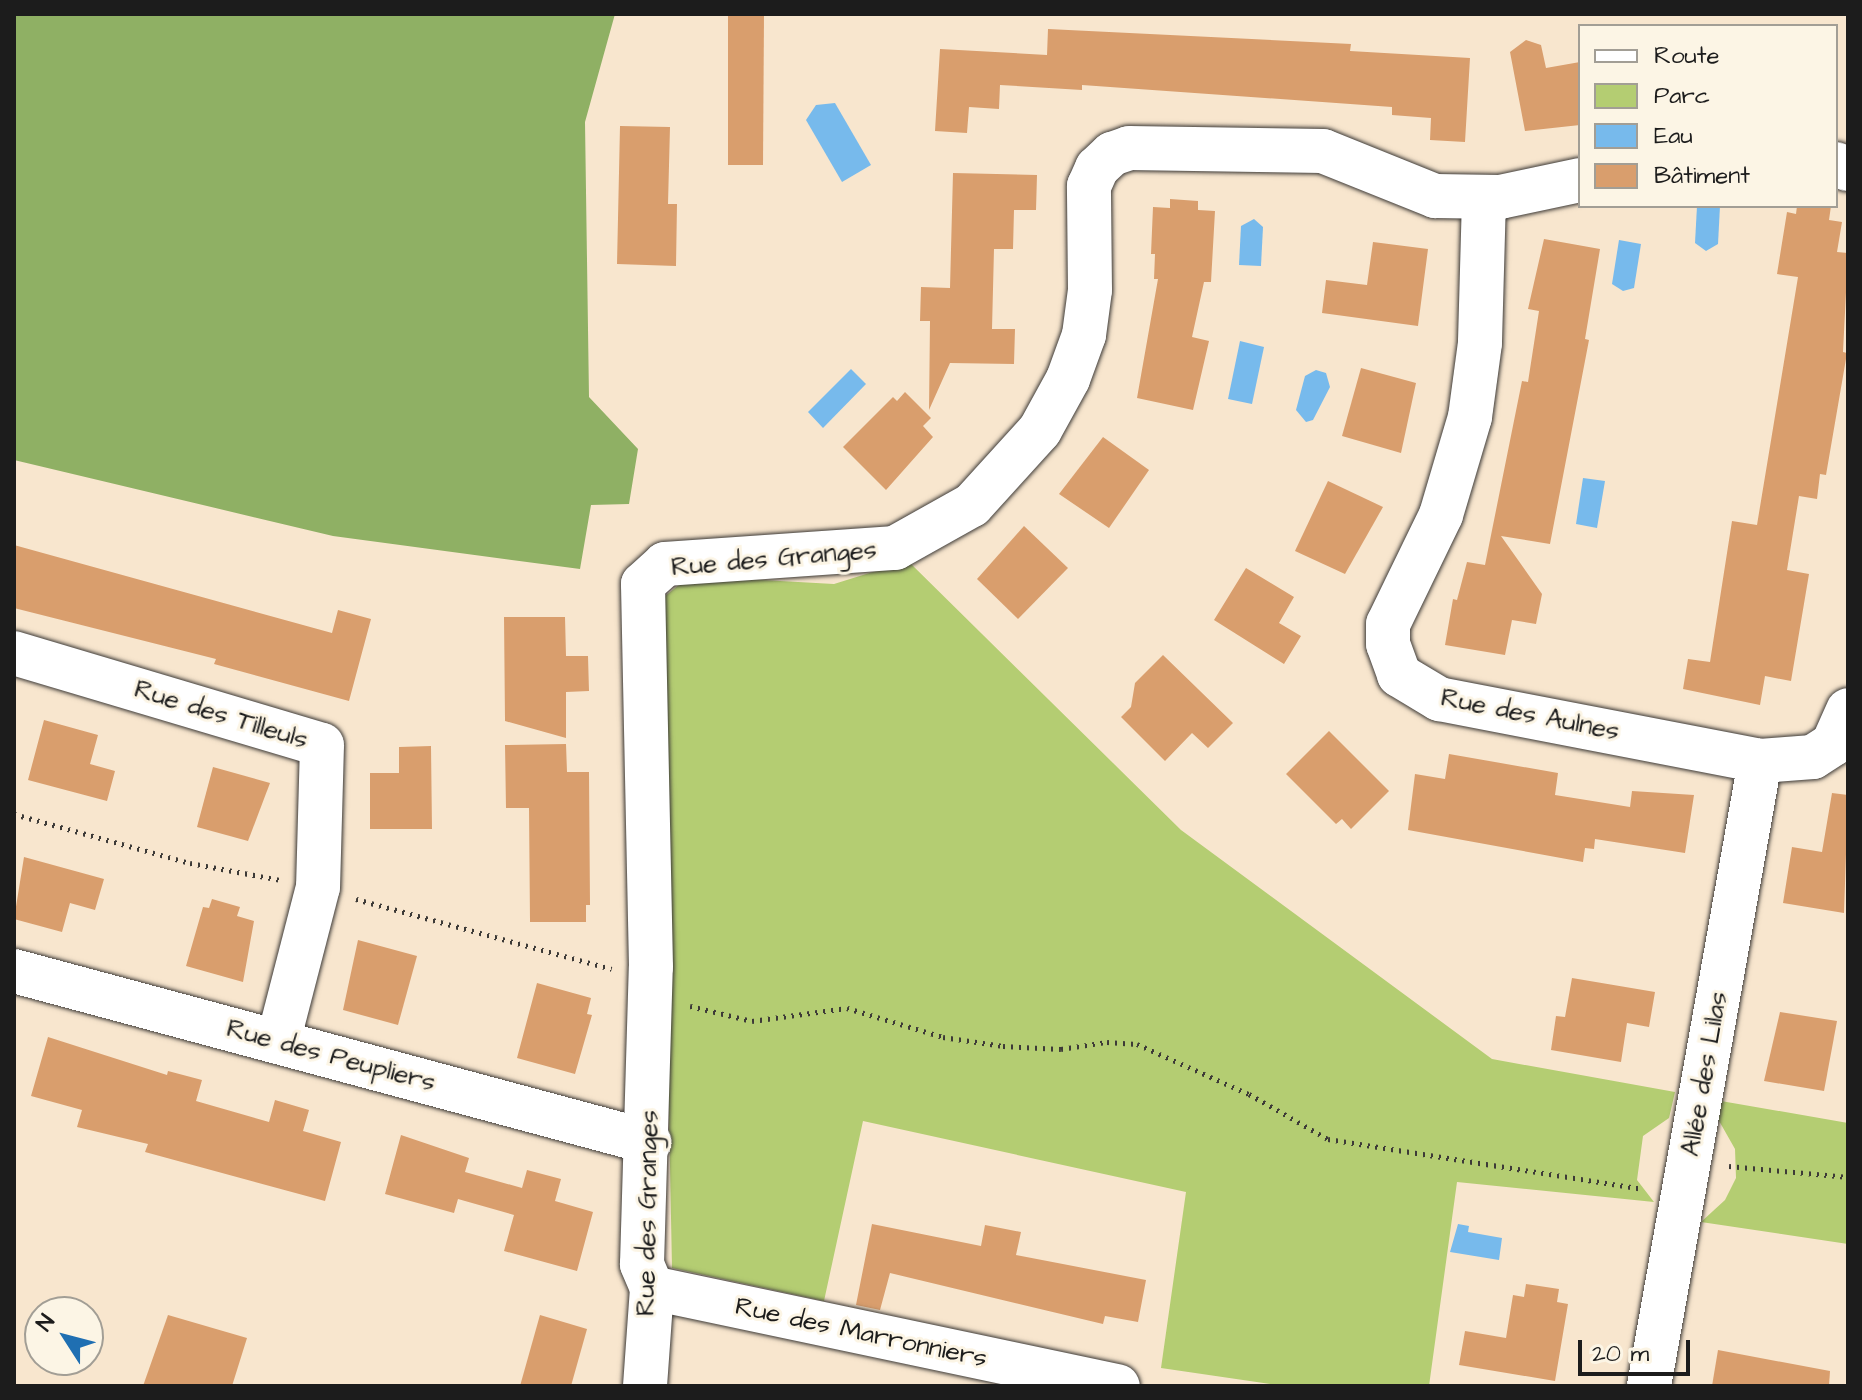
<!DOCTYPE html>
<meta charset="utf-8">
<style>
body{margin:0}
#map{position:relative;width:1862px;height:1400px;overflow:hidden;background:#f8e6ce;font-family:"Architects Daughter",sans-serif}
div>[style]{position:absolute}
.green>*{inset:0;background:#b4cd72}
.forest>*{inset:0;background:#8fb064}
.water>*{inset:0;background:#77baec}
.building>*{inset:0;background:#d99e6d}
.path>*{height:5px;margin-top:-2.5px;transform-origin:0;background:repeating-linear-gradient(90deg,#3d3a37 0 2px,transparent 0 8px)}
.roads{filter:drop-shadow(0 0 2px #3d3a37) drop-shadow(0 0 2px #3d3a37)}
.minor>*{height:44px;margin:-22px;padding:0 22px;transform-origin:22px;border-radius:22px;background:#fff}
span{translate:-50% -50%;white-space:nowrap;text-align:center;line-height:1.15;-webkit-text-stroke:6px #fcf5e5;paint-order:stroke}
.street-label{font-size:26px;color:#1c1c1c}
.frame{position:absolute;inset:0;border:16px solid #1c1c1c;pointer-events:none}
.legend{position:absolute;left:1578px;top:24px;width:260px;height:184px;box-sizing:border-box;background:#fcf5e5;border:2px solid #a29e95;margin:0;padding:10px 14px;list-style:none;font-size:24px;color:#1c1c1c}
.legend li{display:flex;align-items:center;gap:16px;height:40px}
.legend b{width:40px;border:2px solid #a29e95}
.north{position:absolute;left:24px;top:1296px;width:80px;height:80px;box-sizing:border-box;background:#fcf5e5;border:2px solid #a29e95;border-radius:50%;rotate:306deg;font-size:22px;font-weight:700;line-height:32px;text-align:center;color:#1c1c1c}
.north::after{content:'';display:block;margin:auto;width:28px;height:36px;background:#1f6fb2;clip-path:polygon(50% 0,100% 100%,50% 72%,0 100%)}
.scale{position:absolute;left:1578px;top:1340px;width:112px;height:36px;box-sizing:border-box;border:4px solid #1c1c1c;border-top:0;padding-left:10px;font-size:24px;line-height:28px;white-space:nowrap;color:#1c1c1c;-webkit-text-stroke:6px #fcf5e5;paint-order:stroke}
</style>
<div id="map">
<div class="green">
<div style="clip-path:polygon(908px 561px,1181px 830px,1492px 1059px,1675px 1092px,1669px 1118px,1643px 1136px,1637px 1180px,1654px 1202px,1457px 1182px,1429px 1386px,1284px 1386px,1161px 1368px,1186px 1192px,863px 1121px,824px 1301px,672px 1268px,659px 601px,690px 576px,834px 584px)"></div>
<div style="clip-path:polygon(1721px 1101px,1848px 1123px,1848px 1244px,1701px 1222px,1725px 1200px,1736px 1178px,1735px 1149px,1718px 1119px)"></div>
</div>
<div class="forest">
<div style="clip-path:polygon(14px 14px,615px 14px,585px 122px,589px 397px,638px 449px,629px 504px,591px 505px,580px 569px,333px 536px,14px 460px)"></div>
</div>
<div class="water">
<div style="clip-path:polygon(835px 103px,871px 165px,842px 182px,806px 120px,816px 105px)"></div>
<div style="clip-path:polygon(1697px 206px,1720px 206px,1718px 244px,1706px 251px,1695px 243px)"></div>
<div style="clip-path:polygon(1254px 219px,1263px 227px,1261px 266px,1239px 265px,1241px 226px)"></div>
<div style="clip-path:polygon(1619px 240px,1641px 244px,1634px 288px,1623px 291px,1612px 284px)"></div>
<div style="clip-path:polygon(1240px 341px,1264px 347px,1252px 404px,1228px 399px)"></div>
<div style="clip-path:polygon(851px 369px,866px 384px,823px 428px,808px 412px)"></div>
<div style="clip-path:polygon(1316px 370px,1326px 373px,1330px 387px,1313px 420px,1306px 422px,1296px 410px,1305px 376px)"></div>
<div style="clip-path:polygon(1583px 478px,1605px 481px,1597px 528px,1576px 524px)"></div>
<div style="clip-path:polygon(1458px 1224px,1469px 1226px,1468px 1232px,1502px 1238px,1499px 1260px,1450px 1252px)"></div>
</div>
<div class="building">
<div style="clip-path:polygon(728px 14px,764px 14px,763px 165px,728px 165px)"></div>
<div style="clip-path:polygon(1048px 29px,1351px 44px,1350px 51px,1470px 58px,1465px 142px,1430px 140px,1431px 118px,1392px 115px,1392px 107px,1082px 85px,1082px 90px,1000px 85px,999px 109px,969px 107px,967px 133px,935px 131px,940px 49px,1047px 55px)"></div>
<div style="clip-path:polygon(1526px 40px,1541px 45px,1546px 68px,1580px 62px,1580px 125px,1525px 131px,1510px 52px)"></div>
<div style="clip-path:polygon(620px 126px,670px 127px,668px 204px,677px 204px,676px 266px,617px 264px)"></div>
<div style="clip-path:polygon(953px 173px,1037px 175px,1036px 210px,1014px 210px,1013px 249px,994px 249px,992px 329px,1015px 329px,1014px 364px,950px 363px,929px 410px,930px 321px,920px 321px,921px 287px,950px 288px)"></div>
<div style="clip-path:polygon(1170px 199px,1198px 201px,1198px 210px,1215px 211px,1211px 282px,1204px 282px,1192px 337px,1209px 341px,1193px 410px,1137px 398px,1158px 279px,1154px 279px,1155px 254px,1151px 254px,1153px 207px,1170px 208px)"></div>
<div style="clip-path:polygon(1797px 206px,1831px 206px,1829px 220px,1842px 222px,1837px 252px,1848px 253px,1843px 352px,1847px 353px,1826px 475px,1820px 474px,1817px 499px,1799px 496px,1787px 570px,1809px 574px,1791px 681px,1765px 676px,1760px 705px,1683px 689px,1688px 659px,1710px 662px,1732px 521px,1757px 525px,1798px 277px,1777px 274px,1787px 212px,1796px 214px)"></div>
<div style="clip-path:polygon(1544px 239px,1600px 249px,1585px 339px,1589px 340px,1550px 544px,1501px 536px,1542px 594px,1536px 624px,1512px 620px,1505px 655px,1445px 645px,1453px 599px,1457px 600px,1467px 562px,1485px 565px,1522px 381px,1528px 382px,1539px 311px,1528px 309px)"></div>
<div style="clip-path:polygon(1373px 242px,1428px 249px,1418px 326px,1322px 313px,1326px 280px,1367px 285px)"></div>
<div style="clip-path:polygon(1361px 368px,1416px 383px,1401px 453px,1342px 436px)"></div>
<div style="clip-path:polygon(905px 392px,931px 418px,923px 426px,933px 437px,886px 490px,843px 447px,893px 397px,897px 401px)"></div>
<div style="clip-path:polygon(1103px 437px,1149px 470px,1109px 528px,1059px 494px)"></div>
<div style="clip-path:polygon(1328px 481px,1383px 507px,1345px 574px,1295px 551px)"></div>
<div style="clip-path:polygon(1024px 526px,1068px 568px,1018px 619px,977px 579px)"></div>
<div style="clip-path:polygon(14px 545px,332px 633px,338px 610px,371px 619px,349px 701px,214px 664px,216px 659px,14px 608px)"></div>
<div style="clip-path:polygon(1246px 568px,1294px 597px,1279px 623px,1301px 636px,1284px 664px,1214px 620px)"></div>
<div style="clip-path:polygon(504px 617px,565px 617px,566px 656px,588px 656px,589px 691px,566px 692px,566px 738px,505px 721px)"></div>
<div style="clip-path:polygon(1163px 655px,1233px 723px,1208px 748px,1192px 733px,1165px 761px,1121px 717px,1131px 707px,1135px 683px)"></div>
<div style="clip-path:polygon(44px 720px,98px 735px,90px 764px,115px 771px,107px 801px,28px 780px)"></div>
<div style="clip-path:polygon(1329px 731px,1389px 791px,1351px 829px,1342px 819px,1336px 824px,1286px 774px)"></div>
<div style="clip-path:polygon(566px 744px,567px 772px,589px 772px,590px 905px,586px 905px,586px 922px,530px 922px,529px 808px,506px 808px,505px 745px)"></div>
<div style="clip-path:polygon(431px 746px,432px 829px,370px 829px,370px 773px,399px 773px,399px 747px)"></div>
<div style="clip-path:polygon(1449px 754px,1558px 773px,1555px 795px,1630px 807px,1632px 791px,1694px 795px,1685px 853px,1595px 839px,1594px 849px,1585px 848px,1583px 862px,1408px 830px,1415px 774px,1445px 779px)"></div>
<div style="clip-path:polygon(213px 767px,270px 783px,248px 841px,197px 827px)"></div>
<div style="clip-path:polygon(1832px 793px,1848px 795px,1844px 913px,1783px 903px,1792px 847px,1822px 852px)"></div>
<div style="clip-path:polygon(24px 857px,104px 879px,95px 910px,70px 903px,62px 932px,14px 919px)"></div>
<div style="clip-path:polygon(212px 899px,240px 907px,237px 916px,254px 921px,243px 982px,186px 966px,203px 907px,209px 908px)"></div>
<div style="clip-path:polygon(358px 940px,417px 956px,398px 1025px,343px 1010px)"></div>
<div style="clip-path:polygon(1572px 978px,1655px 992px,1649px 1027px,1627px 1023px,1621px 1062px,1551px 1050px,1556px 1016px,1565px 1017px)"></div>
<div style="clip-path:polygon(537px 983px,591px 998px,587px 1014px,592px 1015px,575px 1074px,517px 1058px)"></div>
<div style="clip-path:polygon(1780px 1012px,1837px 1021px,1824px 1091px,1764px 1081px)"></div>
<div style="clip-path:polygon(48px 1037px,167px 1075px,168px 1071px,202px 1080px,196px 1101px,269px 1122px,275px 1100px,309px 1110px,303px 1131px,341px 1142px,325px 1201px,145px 1152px,148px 1144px,77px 1127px,82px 1110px,31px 1096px)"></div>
<div style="clip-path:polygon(401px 1135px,469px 1158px,465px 1172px,522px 1188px,527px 1170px,561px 1179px,555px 1201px,593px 1212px,577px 1271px,504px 1251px,514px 1215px,458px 1199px,454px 1213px,385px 1194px)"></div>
<div style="clip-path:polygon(872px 1224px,981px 1246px,985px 1225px,1021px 1232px,1016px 1255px,1146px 1280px,1138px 1322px,1105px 1316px,1103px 1324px,890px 1273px,880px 1310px,856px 1305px)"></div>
<div style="clip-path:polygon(1526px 1284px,1559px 1289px,1557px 1302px,1568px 1304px,1555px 1381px,1459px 1365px,1465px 1331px,1506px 1338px,1513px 1295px,1524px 1297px)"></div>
<div style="clip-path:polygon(168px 1315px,247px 1338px,232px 1386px,143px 1386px)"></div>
<div style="clip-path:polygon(540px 1315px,587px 1329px,571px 1386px,520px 1386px)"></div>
<div style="clip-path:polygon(1718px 1350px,1830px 1371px,1829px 1386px,1712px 1386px)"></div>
</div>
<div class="path">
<div style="left:14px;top:814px;width:183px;rotate:15.6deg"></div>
<div style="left:190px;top:863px;width:93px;rotate:10.6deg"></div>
<div style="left:356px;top:899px;width:265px;rotate:15.3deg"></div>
<div style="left:690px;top:1006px;width:64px;rotate:13.6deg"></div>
<div style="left:752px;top:1021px;width:96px;rotate:-7.8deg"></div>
<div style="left:847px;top:1008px;width:100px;rotate:16.8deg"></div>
<div style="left:943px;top:1037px;width:61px;rotate:8.5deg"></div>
<div style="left:1003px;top:1046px;width:58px;rotate:3deg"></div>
<div style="left:1061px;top:1049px;width:47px;rotate:-8.7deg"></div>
<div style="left:1107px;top:1042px;width:30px;rotate:4deg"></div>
<div style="left:1137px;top:1044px;width:123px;rotate:24.1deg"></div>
<div style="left:1249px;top:1094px;width:91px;rotate:29.7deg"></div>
<div style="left:1328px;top:1139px;width:318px;rotate:9deg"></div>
<div style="left:1729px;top:1166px;width:120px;rotate:5.3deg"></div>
</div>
<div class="roads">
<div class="minor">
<div style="left:1836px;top:164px;width:13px;rotate:23deg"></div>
<div style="left:1484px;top:198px;width:145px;rotate:91.6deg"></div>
<div style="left:1480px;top:343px;width:75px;rotate:97.7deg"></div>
<div style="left:1470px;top:417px;width:102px;rotate:106.5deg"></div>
<div style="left:1441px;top:515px;width:121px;rotate:115.9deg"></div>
<div style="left:1388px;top:624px;width:20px;rotate:90deg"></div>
<div style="left:1388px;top:644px;width:33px;rotate:70deg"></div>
<div style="left:1399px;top:675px;width:47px;rotate:31deg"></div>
<div style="left:1439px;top:699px;width:327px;rotate:10.9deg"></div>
<div style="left:1760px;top:761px;width:53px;rotate:-4.3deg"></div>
<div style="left:1813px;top:757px;width:24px;rotate:-33deg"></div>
<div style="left:1833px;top:744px;width:37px;rotate:-66deg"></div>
<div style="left:14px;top:653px;width:321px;rotate:16.6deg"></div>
<div style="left:322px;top:745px;width:142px;rotate:91.6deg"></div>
<div style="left:318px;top:887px;width:160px;rotate:104.5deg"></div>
<div style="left:14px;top:971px;width:658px;rotate:15.07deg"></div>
<div style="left:652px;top:1288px;width:476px;rotate:11.9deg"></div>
<div style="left:645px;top:1386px;width:98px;rotate:-85.9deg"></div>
<div style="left:652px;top:1288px;width:26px;rotate:-113deg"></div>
<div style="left:642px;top:1264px;width:297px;rotate:-88.3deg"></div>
<div style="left:651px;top:967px;width:383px;rotate:-91.2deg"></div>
<div style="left:643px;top:584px;width:30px;rotate:-42deg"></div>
<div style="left:665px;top:564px;width:231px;rotate:-4deg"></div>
<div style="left:895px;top:548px;width:88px;rotate:-29.2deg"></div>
<div style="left:972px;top:505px;width:101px;rotate:-47.8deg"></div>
<div style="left:1040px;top:430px;width:58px;rotate:-61.2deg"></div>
<div style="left:1068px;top:379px;width:47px;rotate:-70deg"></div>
<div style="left:1084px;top:335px;width:45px;rotate:-82.4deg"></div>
<div style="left:1090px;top:290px;width:104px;rotate:-90.6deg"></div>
<div style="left:1089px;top:186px;width:20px;rotate:-66deg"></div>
<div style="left:1097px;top:168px;width:21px;rotate:-43deg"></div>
<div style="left:1112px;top:154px;width:18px;rotate:-19deg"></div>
<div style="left:1129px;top:148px;width:194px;rotate:0.9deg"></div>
<div style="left:1323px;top:151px;width:121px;rotate:21.9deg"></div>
<div style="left:1435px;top:196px;width:65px;rotate:0.9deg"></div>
<div style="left:1500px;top:197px;width:82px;rotate:-12deg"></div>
<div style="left:1649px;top:1386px;width:635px;rotate:-79.93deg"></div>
</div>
</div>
<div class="street-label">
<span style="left:774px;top:559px;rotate:-5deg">Rue des Granges</span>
<span style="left:221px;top:715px;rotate:17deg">Rue des Tilleuls</span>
<span style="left:1530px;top:715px;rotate:11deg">Rue des Aulnes</span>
<span style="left:331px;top:1056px;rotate:15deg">Rue des Peupliers</span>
<span style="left:1705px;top:1074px;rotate:-80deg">Allée des Lilas</span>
<span style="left:648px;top:1213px;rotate:-89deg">Rue des Granges</span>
<span style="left:861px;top:1333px;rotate:12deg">Rue des Marronniers</span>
</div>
<div class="frame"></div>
<ul class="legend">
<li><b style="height:10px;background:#fff"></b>Route</li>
<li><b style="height:22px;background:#b4cd72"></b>Parc</li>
<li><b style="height:22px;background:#77baec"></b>Eau</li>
<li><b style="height:22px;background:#d99e6d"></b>Bâtiment</li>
</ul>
<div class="north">N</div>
<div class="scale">20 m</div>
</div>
